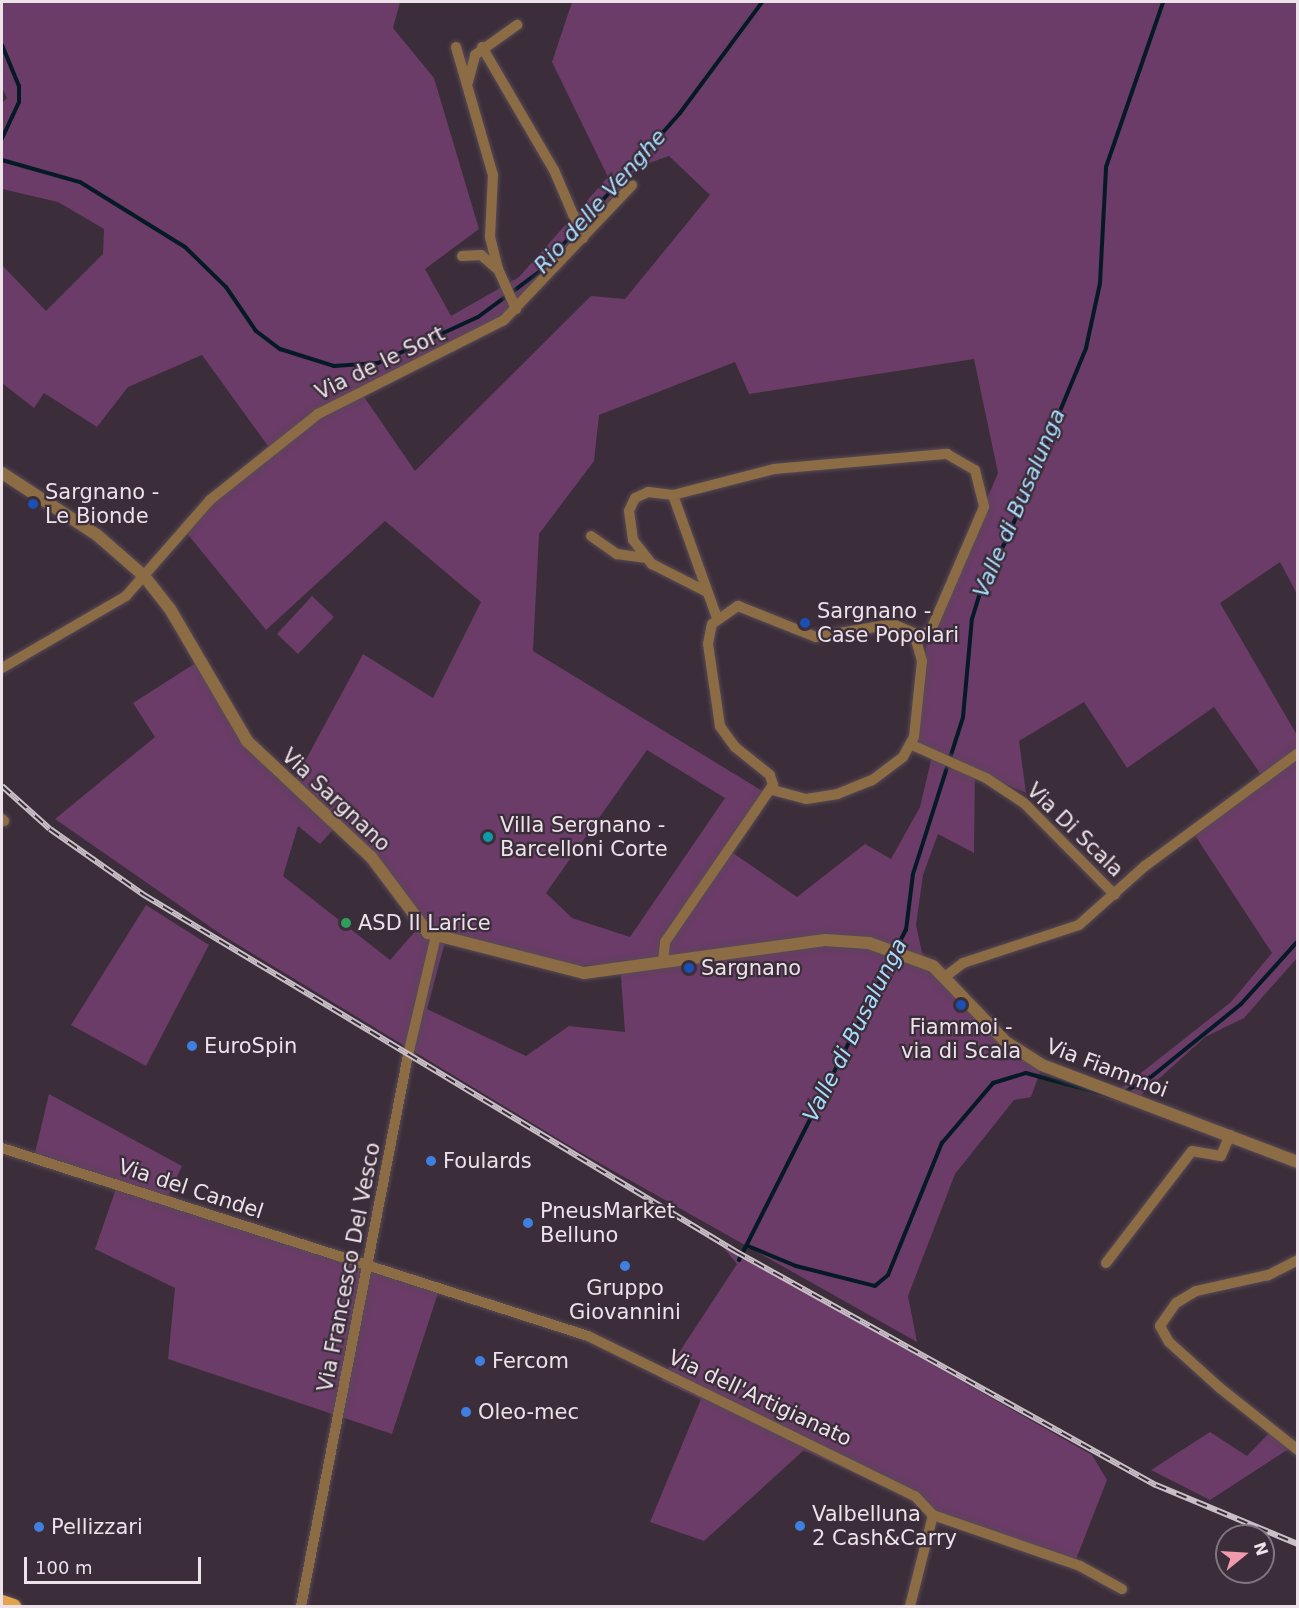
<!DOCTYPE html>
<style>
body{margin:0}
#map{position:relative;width:1299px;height:1608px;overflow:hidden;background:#3b2d39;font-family:"DejaVu Sans",sans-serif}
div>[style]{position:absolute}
.green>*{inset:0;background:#6a3c67}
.stream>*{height:4px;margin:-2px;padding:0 2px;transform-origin:2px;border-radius:2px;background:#051a26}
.roads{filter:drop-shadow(0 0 2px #574a55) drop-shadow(0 0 2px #574a55)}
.minor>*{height:10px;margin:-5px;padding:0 5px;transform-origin:5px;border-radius:5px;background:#8c6c45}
.tertiary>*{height:12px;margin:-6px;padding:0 6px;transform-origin:6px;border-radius:6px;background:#8c6c45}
.primary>*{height:15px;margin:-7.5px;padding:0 7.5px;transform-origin:7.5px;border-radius:7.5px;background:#e5a34d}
.rail>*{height:6px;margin-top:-3px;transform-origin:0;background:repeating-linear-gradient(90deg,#3b2d39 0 11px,#c9bfc7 0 22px);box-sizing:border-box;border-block:2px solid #c9bfc7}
.dots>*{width:16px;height:16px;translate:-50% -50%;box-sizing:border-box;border:3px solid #3b2d39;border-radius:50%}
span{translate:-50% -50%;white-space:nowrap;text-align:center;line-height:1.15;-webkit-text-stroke:4.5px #3b2d39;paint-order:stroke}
.street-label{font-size:21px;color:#ebe2ea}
.poi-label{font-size:21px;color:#ebe2ea}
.left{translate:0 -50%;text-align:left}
.water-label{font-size:22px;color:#a7dcfe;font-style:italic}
.frame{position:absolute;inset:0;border:3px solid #ebe2ea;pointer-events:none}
.north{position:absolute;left:1215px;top:1524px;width:60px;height:60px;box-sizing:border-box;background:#3b2d39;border:2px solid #817580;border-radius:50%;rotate:72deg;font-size:16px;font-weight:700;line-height:24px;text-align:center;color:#ebe2ea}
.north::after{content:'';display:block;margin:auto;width:21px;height:27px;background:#f29aad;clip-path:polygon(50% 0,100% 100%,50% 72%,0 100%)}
.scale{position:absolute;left:24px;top:1557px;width:177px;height:27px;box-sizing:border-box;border:3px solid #ebe2ea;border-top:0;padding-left:8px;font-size:18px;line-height:21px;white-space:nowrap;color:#ebe2ea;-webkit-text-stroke:4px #3b2d39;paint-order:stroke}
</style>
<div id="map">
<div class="green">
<div style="clip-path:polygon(evenodd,2px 2px,400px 2px,393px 28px,434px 78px,479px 229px,425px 269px,451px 316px,519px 277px,608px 177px,552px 62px,572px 2px,1297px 2px,1297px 594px,1280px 562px,1220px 603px,1297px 735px,1297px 958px,1244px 1018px,1205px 1037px,1139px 1097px,1118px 1091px,1231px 1002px,1272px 953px,1194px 834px,1266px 782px,1214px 707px,1127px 768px,1084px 702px,1019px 741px,1026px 793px,975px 770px,974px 853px,938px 834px,923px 875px,916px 925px,922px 953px,1040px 1072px,1031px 1097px,1014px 1100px,955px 1174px,908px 1296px,917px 1342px,578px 1151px,222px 935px,55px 819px,155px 737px,133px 703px,205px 657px,275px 776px,290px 789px,363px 654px,433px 698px,481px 602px,385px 521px,266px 630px,180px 525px,268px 446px,202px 355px,128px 387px,97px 427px,44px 393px,34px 408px,2px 383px,2px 265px,46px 311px,103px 254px,104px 229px,58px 202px,2px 189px,2px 103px,7px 98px,2px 88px,2px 2px,669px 156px,710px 195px,625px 299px,591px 296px,415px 471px,358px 388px,487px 327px,537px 286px,638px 167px,669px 156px,2px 2px,974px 359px,998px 473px,927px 639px,916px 744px,933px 752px,920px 807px,891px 859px,865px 844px,797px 897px,727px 849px,764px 792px,533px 651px,539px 534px,594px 461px,599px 415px,735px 362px,749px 394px,974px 359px,2px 2px,647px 750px,725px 798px,630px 937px,572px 918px,546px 893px,647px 750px,2px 2px,298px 826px,320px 844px,333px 830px,343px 835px,377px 868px,418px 928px,390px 960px,283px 876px,298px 826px,2px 2px,445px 942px,576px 966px,620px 963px,625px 1032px,569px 1026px,526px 1056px,427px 1009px,445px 942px)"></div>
<div style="clip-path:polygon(312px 596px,334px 617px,298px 654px,277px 634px)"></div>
<div style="clip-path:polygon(146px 905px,209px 945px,146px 1066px,71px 1025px)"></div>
<div style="clip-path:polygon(49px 1094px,182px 1166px,168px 1196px,439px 1290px,392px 1434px,168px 1359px,175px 1288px,95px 1249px,118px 1183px,34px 1157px)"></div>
<div style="clip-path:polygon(721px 1245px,1092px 1455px,1107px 1480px,1075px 1562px,938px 1511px,804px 1450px,704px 1541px,650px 1522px,701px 1399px,661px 1380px,737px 1264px)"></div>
<div style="clip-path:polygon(1272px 1430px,1290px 1448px,1210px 1500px,1151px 1470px,1210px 1432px,1247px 1456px)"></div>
</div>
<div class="stream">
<div style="left:2px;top:45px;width:44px;rotate:67.5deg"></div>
<div style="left:19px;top:86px;width:16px;rotate:90deg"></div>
<div style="left:19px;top:102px;width:40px;rotate:115deg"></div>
<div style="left:2px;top:160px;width:81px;rotate:15.8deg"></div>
<div style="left:80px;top:182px;width:123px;rotate:31.8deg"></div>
<div style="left:185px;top:247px;width:57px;rotate:44.3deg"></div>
<div style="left:226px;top:287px;width:53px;rotate:55.7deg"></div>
<div style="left:256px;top:331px;width:30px;rotate:37deg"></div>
<div style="left:280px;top:349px;width:57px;rotate:17.5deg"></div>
<div style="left:334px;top:366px;width:44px;rotate:-3.9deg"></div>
<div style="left:378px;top:363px;width:110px;rotate:-24.7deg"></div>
<div style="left:478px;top:317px;width:74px;rotate:-36.3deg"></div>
<div style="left:538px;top:273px;width:214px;rotate:-48.4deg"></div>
<div style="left:680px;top:113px;width:138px;rotate:-53.5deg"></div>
<div style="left:1123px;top:1093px;width:32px;rotate:-30deg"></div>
<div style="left:1151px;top:1077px;width:116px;rotate:-39deg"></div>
<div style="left:1241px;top:1004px;width:85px;rotate:-47.9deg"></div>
<div style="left:748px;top:1246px;width:52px;rotate:22.6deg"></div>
<div style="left:796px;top:1266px;width:81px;rotate:14.2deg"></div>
<div style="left:875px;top:1286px;width:17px;rotate:-40deg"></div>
<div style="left:888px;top:1275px;width:143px;rotate:-67.8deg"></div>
<div style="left:942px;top:1143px;width:79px;rotate:-49.6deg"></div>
<div style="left:993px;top:1083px;width:34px;rotate:-17deg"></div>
<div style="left:1026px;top:1073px;width:90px;rotate:15.4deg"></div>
<div style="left:739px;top:1260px;width:370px;rotate:-63.2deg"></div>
<div style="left:906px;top:930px;width:56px;rotate:-82.9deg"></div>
<div style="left:913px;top:874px;width:165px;rotate:-72.3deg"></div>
<div style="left:963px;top:717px;width:98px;rotate:-84.8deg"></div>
<div style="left:972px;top:619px;width:39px;rotate:-73deg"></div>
<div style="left:983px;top:582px;width:49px;rotate:-60.8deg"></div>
<div style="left:1007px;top:539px;width:207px;rotate:-67.5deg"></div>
<div style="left:1086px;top:348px;width:66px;rotate:-77.8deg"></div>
<div style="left:1100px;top:283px;width:116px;rotate:-87deg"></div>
<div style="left:1106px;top:167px;width:175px;rotate:-70.9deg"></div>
</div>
<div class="roads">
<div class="minor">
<div style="left:456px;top:47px;width:133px;rotate:73.9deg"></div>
<div style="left:493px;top:175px;width:62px;rotate:92.8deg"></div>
<div style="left:490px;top:237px;width:33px;rotate:76deg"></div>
<div style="left:498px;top:269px;width:44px;rotate:65.8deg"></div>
<div style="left:482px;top:47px;width:143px;rotate:59.7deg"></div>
<div style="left:554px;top:170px;width:74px;rotate:66.9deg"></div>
<div style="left:468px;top:82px;width:28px;rotate:-75deg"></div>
<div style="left:475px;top:55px;width:52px;rotate:-35.5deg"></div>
<div style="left:462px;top:256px;width:19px;rotate:-3deg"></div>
<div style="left:481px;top:255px;width:23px;rotate:41deg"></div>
<div style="left:673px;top:495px;width:25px;rotate:-173deg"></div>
<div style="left:648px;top:492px;width:14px;rotate:155deg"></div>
<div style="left:635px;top:498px;width:14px;rotate:115deg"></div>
<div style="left:629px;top:511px;width:29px;rotate:82deg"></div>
<div style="left:633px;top:540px;width:31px;rotate:52deg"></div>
<div style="left:652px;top:564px;width:62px;rotate:27deg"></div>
<div style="left:591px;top:536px;width:32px;rotate:35deg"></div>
<div style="left:617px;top:554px;width:28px;rotate:8deg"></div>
<div style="left:717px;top:618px;width:131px;rotate:-109.7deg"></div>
<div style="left:673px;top:495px;width:104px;rotate:-14.4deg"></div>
<div style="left:774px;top:469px;width:174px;rotate:-5deg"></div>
<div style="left:947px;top:454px;width:32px;rotate:30deg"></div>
<div style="left:975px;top:470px;width:38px;rotate:76deg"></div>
<div style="left:984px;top:507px;width:134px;rotate:113.3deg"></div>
<div style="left:931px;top:630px;width:15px;rotate:152deg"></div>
<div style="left:2px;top:668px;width:143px;rotate:-30.1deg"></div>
<div style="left:126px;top:596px;width:128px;rotate:-48.8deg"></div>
<div style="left:210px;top:500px;width:138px;rotate:-38.5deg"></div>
<div style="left:318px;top:414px;width:208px;rotate:-26.8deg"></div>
<div style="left:504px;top:320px;width:186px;rotate:-46.5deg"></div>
<div style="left:912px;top:745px;width:81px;rotate:24deg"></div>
<div style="left:986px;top:778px;width:45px;rotate:33.3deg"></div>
<div style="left:1024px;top:803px;width:129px;rotate:45.3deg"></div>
<div style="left:2px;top:819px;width:3px;rotate:45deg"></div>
<div style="left:663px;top:962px;width:20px;rotate:-84deg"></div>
<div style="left:665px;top:942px;width:191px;rotate:-55.5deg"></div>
<div style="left:773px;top:785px;width:10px;rotate:-107deg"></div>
<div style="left:770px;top:775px;width:45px;rotate:-141.3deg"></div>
<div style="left:735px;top:747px;width:26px;rotate:-126deg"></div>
<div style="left:720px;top:726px;width:83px;rotate:-98.3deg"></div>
<div style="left:708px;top:644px;width:20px;rotate:-79deg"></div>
<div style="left:712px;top:624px;width:32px;rotate:-35deg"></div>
<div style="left:738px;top:606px;width:84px;rotate:21.7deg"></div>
<div style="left:816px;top:637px;width:78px;rotate:-9.6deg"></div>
<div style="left:893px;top:624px;width:23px;rotate:23deg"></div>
<div style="left:914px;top:633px;width:29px;rotate:74deg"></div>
<div style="left:922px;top:661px;width:76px;rotate:96deg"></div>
<div style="left:914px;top:737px;width:23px;rotate:119deg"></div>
<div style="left:903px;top:757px;width:39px;rotate:143deg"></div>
<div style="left:872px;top:780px;width:37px;rotate:158deg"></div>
<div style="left:838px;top:794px;width:32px;rotate:171deg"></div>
<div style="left:806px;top:799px;width:35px;rotate:-165deg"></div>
<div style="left:946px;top:976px;width:21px;rotate:-37deg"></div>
<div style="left:963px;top:963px;width:122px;rotate:-18.1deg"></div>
<div style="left:1079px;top:925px;width:89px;rotate:-41.8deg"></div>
<div style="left:1145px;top:866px;width:190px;rotate:-36.4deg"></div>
<div style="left:2px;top:1148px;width:615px;rotate:17.79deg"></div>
<div style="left:588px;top:1336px;width:364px;rotate:26.1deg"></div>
<div style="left:915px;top:1496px;width:26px;rotate:47deg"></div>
<div style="left:933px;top:1515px;width:156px;rotate:19.1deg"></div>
<div style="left:1080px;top:1566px;width:48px;rotate:28.7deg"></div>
<div style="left:1298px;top:1260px;width:34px;rotate:153deg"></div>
<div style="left:1268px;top:1275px;width:74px;rotate:167.5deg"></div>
<div style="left:1196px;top:1291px;width:23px;rotate:149deg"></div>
<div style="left:1176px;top:1303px;width:28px;rotate:125deg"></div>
<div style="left:1160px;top:1326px;width:18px;rotate:61deg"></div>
<div style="left:1169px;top:1342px;width:69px;rotate:42deg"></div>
<div style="left:1220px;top:1388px;width:100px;rotate:38.5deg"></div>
<div style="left:1106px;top:1263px;width:141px;rotate:-52.5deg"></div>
<div style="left:1192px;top:1151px;width:29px;rotate:10deg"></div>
<div style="left:1221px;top:1156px;width:23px;rotate:-67deg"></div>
<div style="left:301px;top:1606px;width:561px;rotate:-79.01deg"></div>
<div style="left:408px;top:1055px;width:122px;rotate:-76.8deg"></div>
<div style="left:910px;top:1606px;width:94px;rotate:-75.8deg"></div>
</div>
<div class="tertiary">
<div style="left:2px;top:473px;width:113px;rotate:33.1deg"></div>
<div style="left:97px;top:535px;width:62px;rotate:41.1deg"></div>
<div style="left:144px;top:576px;width:42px;rotate:51.8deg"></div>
<div style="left:170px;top:609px;width:153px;rotate:59.7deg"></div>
<div style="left:247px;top:741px;width:170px;rotate:43.1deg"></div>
<div style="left:371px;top:857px;width:95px;rotate:53.1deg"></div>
<div style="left:428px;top:933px;width:161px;rotate:14.4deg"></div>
<div style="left:584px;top:973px;width:243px;rotate:-7.8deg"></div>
<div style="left:825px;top:940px;width:44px;rotate:3.9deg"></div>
<div style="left:869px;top:943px;width:68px;rotate:19.8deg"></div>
<div style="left:933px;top:966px;width:105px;rotate:46.2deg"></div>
<div style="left:1006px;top:1042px;width:43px;rotate:32.6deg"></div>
<div style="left:1042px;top:1065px;width:274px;rotate:20.8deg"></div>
</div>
<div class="primary">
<div style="left:2px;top:1602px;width:12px;rotate:20deg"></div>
</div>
</div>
<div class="rail">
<div style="left:2px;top:786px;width:64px;rotate:41.9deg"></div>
<div style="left:50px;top:829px;width:115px;rotate:35.1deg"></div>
<div style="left:144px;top:895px;width:690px;rotate:31.06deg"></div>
<div style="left:735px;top:1251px;width:482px;rotate:29.1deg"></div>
<div style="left:1156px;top:1485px;width:154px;rotate:22.6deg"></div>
</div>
<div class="dots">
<div style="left:33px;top:504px;background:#1a4fb4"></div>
<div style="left:805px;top:623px;background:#1a4fb4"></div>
<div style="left:488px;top:837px;background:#0f9aa8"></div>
<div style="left:346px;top:923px;background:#2e9e5b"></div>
<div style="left:689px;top:968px;background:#1a4fb4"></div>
<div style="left:961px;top:1005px;background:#1a4fb4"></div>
<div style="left:192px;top:1046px;background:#3f7fe0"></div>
<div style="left:431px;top:1161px;background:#3f7fe0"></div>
<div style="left:528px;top:1223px;background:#3f7fe0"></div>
<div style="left:625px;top:1266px;background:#3f7fe0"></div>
<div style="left:480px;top:1361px;background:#3f7fe0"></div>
<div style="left:466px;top:1412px;background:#3f7fe0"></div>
<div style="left:800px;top:1526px;background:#3f7fe0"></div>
<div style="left:39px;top:1527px;background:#3f7fe0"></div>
</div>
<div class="street-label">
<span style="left:380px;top:363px;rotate:-26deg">Via de le Sort</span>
<span style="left:336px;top:800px;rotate:43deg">Via Sargnano</span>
<span style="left:1075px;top:830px;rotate:44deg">Via Di Scala</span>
<span style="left:1107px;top:1068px;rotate:21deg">Via Fiammoi</span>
<span style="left:191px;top:1189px;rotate:18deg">Via del Candel</span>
<span style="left:349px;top:1267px;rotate:-79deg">Via Francesco Del Vesco</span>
<span style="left:760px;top:1398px;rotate:25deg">Via dell'Artigianato</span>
</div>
<div class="poi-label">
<span class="left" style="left:45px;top:504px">Sargnano -<br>Le Bionde</span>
<span class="left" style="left:817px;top:623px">Sargnano -<br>Case Popolari</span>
<span class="left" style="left:500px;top:837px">Villa Sergnano -<br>Barcelloni Corte</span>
<span class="left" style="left:358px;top:923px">ASD Il Larice</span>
<span class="left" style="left:701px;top:968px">Sargnano</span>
<span style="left:961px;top:1039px">Fiammoi -<br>via di Scala</span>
<span class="left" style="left:204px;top:1046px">EuroSpin</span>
<span class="left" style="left:443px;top:1161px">Foulards</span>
<span class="left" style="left:540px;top:1223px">PneusMarket<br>Belluno</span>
<span style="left:625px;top:1300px">Gruppo<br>Giovannini</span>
<span class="left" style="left:492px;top:1361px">Fercom</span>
<span class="left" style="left:478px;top:1412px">Oleo-mec</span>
<span class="left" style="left:812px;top:1526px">Valbelluna<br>2 Cash&amp;Carry</span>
<span class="left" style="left:51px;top:1527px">Pellizzari</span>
</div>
<div class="water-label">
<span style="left:600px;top:201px;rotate:-48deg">Rio delle Venghe</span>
<span style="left:1019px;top:503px;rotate:-67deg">Valle di Busalunga</span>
<span style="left:855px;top:1030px;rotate:-63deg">Valle di Busalunga</span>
</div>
<div class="frame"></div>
<div class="north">N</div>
<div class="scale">100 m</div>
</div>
